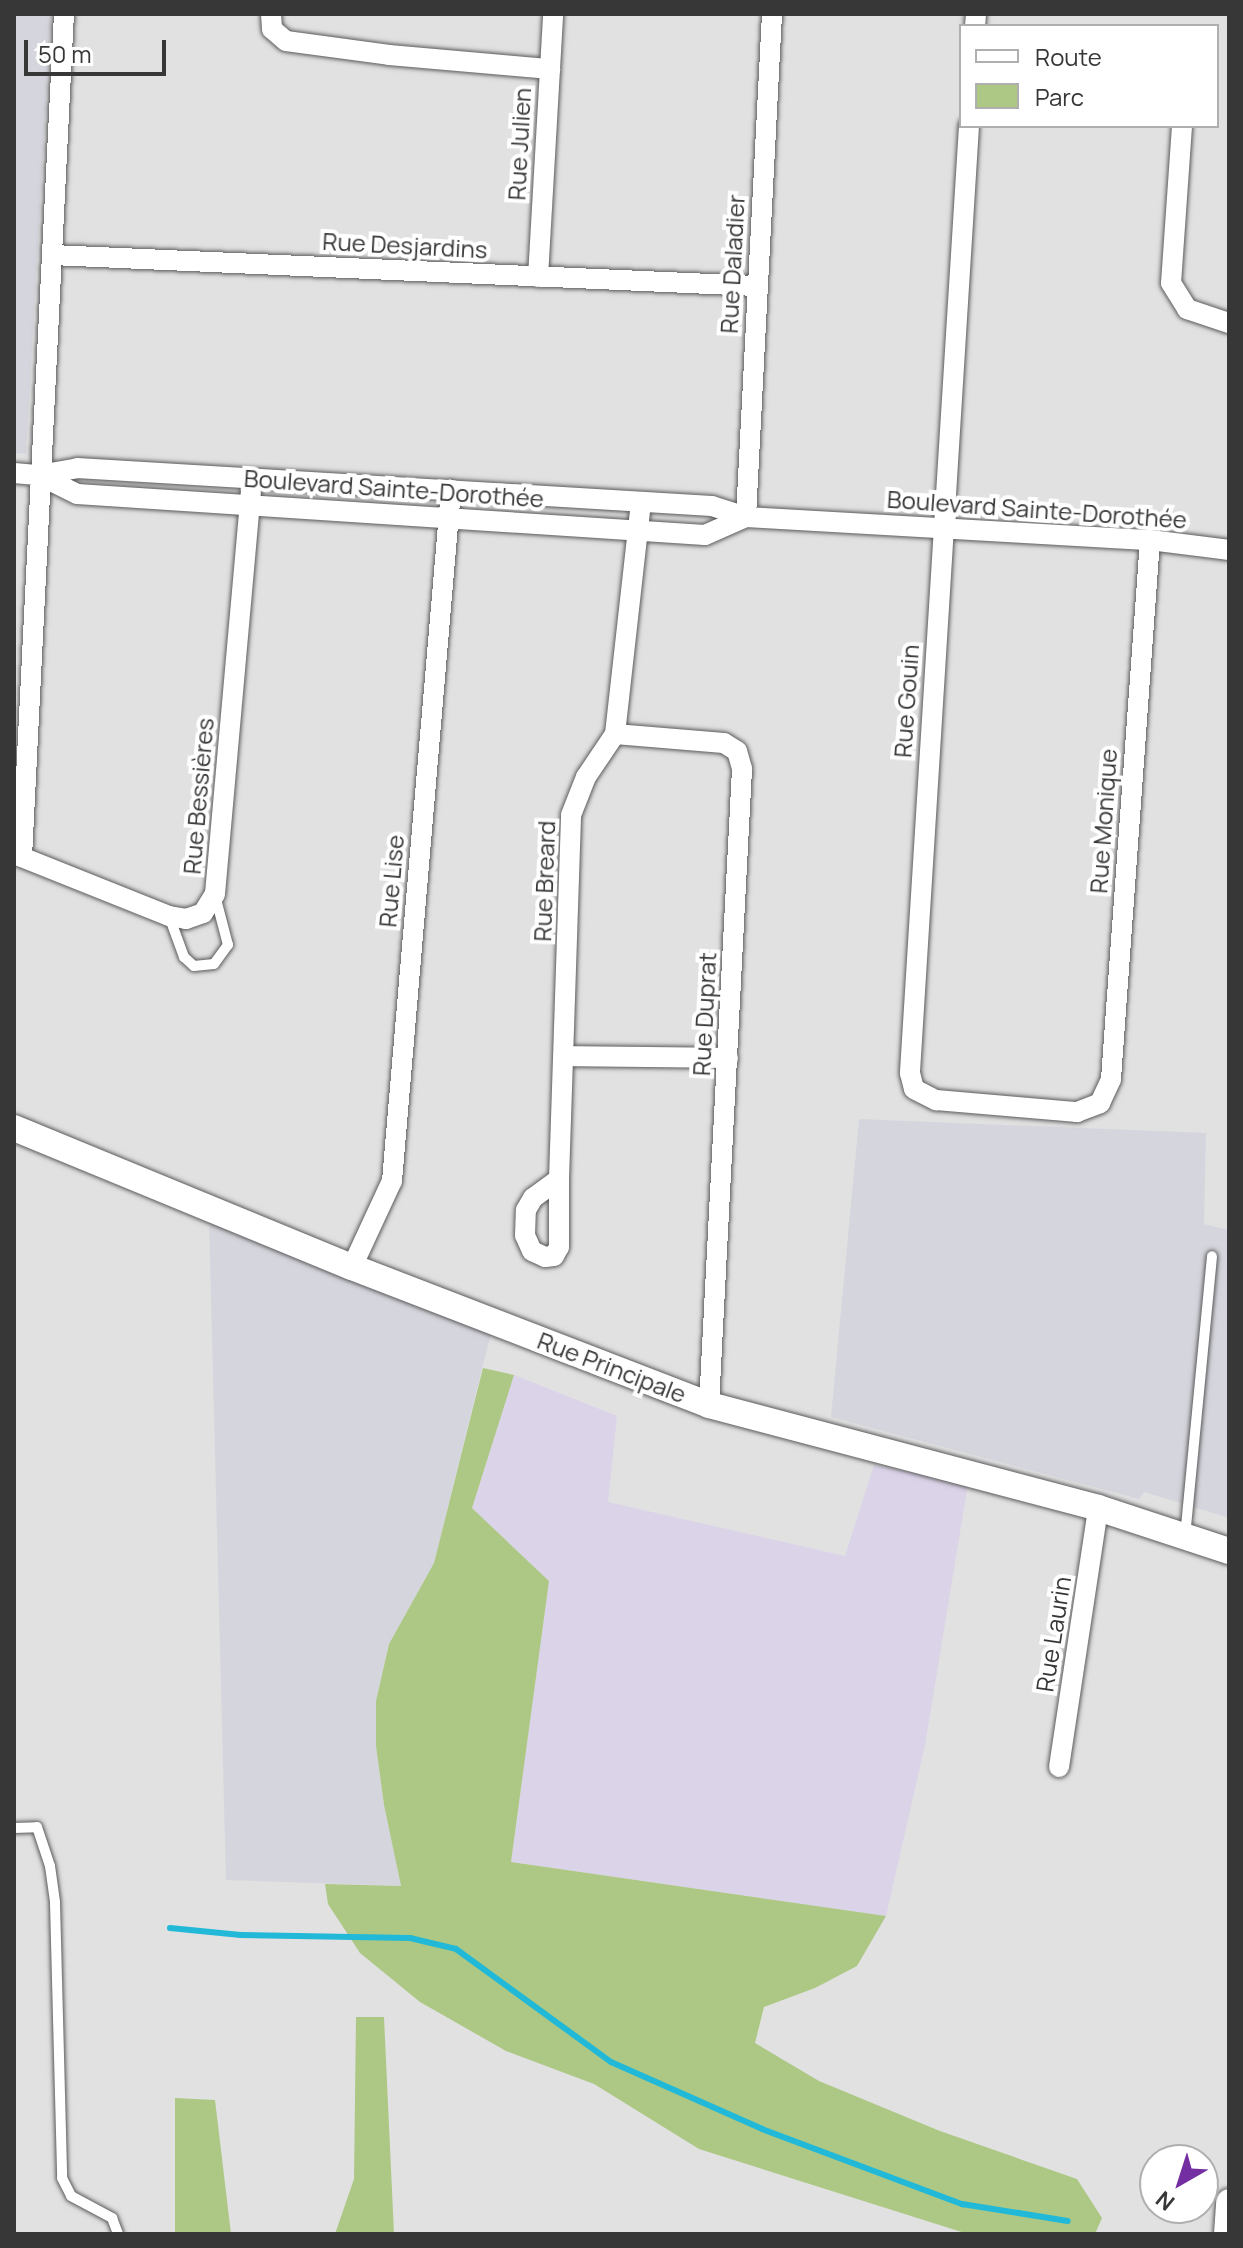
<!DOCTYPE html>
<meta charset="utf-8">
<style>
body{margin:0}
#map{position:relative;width:1243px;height:2248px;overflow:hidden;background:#e1e1e2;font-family:Manrope,sans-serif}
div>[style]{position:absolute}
.built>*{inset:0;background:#d5d5dd}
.industrial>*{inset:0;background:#dbd3e8}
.green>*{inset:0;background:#adc884}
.stream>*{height:6px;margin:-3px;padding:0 3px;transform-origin:3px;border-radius:3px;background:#21b9d7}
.roads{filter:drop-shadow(0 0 2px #5b5b5c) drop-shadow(0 0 2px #5b5b5c)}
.service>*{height:10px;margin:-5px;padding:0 5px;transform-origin:5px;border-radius:5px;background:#fff}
.minor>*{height:20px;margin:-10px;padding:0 10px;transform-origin:10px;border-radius:10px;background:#fff}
.tertiary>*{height:26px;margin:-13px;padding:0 13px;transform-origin:13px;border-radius:13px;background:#fff}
span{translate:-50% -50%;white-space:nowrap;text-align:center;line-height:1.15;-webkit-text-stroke:8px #fff;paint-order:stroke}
.street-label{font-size:24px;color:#373738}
.frame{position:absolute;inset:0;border:16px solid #373738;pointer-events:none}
.legend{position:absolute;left:959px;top:24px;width:260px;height:104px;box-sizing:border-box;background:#fff;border:2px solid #afafaf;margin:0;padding:10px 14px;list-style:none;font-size:24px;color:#373738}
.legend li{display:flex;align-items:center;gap:16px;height:40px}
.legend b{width:40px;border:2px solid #afafaf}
.north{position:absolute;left:1139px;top:2144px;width:80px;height:80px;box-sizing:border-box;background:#fff;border:2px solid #afafaf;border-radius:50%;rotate:219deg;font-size:22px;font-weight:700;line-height:32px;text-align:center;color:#373738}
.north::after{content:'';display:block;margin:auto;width:28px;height:36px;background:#732ea2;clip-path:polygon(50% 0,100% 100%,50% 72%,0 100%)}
.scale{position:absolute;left:24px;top:40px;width:142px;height:36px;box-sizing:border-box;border:4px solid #373738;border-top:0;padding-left:10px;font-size:24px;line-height:28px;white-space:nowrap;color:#373738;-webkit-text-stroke:6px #fff;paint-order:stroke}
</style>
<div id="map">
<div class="built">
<div style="clip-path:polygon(14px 14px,51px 14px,26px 454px,14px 453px)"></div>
<div style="clip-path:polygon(859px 1119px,1206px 1133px,1204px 1224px,1229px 1230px,1229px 1518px,1144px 1492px,1139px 1499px,831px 1417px)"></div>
<div style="clip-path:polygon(209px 1221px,491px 1333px,434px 1563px,389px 1644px,376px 1701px,376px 1746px,384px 1805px,401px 1886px,226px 1880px)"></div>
</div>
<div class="industrial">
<div style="clip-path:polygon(514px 1375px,617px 1416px,608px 1502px,845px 1556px,874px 1465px,968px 1484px,925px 1745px,886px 1916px,511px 1862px,549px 1581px,472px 1508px)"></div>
</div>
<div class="green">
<div style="clip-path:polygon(483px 1368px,514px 1375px,472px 1508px,549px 1581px,511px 1862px,886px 1916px,857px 1966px,815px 1988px,764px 2007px,755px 2043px,819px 2081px,940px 2131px,1077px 2179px,1102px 2218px,1095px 2234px,968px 2234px,699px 2149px,594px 2084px,506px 2051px,420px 2002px,360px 1953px,328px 1904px,325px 1884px,401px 1886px,384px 1805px,376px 1746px,376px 1701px,389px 1644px,434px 1563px)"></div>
<div style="clip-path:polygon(356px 2017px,384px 2017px,394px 2234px,335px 2234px,354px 2179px)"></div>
<div style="clip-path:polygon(175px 2098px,215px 2100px,231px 2234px,175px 2234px)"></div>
</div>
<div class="stream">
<div style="left:170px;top:1928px;width:71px;rotate:5.6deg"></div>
<div style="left:241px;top:1935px;width:169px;rotate:1deg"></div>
<div style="left:410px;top:1938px;width:47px;rotate:13.4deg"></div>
<div style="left:456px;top:1949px;width:192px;rotate:36.1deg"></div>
<div style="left:611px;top:2062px;width:165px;rotate:23.9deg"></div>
<div style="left:762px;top:2129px;width:214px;rotate:20.6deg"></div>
<div style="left:962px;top:2204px;width:107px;rotate:9.1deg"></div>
</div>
<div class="roads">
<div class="service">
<div style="left:169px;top:916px;width:44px;rotate:69.9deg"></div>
<div style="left:184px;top:957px;width:13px;rotate:42deg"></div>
<div style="left:194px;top:966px;width:20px;rotate:-6deg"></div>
<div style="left:214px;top:964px;width:24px;rotate:-54deg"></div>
<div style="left:228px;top:945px;width:52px;rotate:-104.6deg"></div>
<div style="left:1185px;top:1537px;width:282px;rotate:-84.5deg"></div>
<div style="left:14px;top:1828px;width:23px;rotate:-2deg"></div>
<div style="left:37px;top:1827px;width:41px;rotate:71.6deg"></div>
<div style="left:50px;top:1866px;width:37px;rotate:82deg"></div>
<div style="left:55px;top:1903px;width:275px;rotate:88.5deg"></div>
<div style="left:62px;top:2178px;width:20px;rotate:63deg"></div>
<div style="left:71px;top:2196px;width:47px;rotate:28.2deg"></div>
<div style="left:112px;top:2218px;width:17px;rotate:69deg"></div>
</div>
<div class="minor">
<div style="left:271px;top:14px;width:15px;rotate:86deg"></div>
<div style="left:272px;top:29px;width:18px;rotate:41deg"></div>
<div style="left:286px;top:41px;width:104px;rotate:7.7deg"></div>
<div style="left:389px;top:55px;width:162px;rotate:5deg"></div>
<div style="left:975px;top:26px;width:12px;rotate:-85deg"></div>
<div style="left:969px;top:126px;width:949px;rotate:93.57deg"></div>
<div style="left:910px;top:1073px;width:16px;rotate:76deg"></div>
<div style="left:914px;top:1089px;width:25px;rotate:27deg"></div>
<div style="left:936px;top:1100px;width:142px;rotate:4.9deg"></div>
<div style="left:1077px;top:1112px;width:25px;rotate:-21deg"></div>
<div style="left:1100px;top:1103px;width:26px;rotate:-65deg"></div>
<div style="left:1111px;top:1079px;width:540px;rotate:-85.86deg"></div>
<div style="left:1182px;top:126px;width:157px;rotate:94deg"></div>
<div style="left:1171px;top:283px;width:31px;rotate:58deg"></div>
<div style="left:1187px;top:309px;width:44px;rotate:18.4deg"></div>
<div style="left:52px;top:255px;width:706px;rotate:2.52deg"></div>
<div style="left:538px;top:277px;width:263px;rotate:-86.7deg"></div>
<div style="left:14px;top:473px;width:25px;rotate:5deg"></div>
<div style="left:39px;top:475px;width:39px;rotate:-10deg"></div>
<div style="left:77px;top:468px;width:636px;rotate:3.42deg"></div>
<div style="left:712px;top:506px;width:36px;rotate:18deg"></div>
<div style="left:746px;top:517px;width:405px;rotate:3.3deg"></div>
<div style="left:1150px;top:540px;width:80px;rotate:7.2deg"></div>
<div style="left:39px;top:475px;width:42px;rotate:26.6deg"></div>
<div style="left:77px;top:494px;width:629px;rotate:3.74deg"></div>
<div style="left:705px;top:535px;width:45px;rotate:-23.7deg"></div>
<div style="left:746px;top:517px;width:504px;rotate:-87.04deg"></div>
<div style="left:615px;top:734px;width:109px;rotate:4.7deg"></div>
<div style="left:724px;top:743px;width:15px;rotate:32deg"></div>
<div style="left:737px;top:751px;width:19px;rotate:74deg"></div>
<div style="left:742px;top:769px;width:637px;rotate:92.97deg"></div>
<div style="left:14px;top:854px;width:167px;rotate:21.8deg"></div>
<div style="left:169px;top:916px;width:17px;rotate:10deg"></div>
<div style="left:186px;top:919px;width:18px;rotate:-19deg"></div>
<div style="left:203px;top:913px;width:22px;rotate:-58deg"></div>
<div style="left:215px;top:894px;width:404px;rotate:-84.9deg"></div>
<div style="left:22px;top:857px;width:844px;rotate:-87.15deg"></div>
<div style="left:565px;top:1056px;width:163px;rotate:0.7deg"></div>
<div style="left:559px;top:1179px;width:68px;rotate:90deg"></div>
<div style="left:559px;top:1247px;width:10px;rotate:119deg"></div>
<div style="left:554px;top:1256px;width:9px;rotate:174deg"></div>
<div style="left:545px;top:1257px;width:14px;rotate:-155deg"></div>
<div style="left:532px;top:1251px;width:17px;rotate:-114deg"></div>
<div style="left:525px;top:1235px;width:25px;rotate:-88deg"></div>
<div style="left:526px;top:1210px;width:14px;rotate:-60deg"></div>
<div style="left:533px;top:1198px;width:32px;rotate:-36deg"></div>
<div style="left:559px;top:1179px;width:364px;rotate:-88.1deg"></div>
<div style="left:571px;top:815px;width:41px;rotate:-68.5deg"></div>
<div style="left:586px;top:777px;width:52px;rotate:-56deg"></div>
<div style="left:615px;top:734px;width:233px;rotate:-83.6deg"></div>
<div style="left:352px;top:1267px;width:95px;rotate:-65.1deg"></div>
<div style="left:392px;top:1181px;width:694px;rotate:-85.12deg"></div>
<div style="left:1059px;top:1767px;width:262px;rotate:-81.4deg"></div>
</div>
<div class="tertiary">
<div style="left:14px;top:1128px;width:365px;rotate:22.4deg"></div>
<div style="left:352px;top:1267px;width:383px;rotate:21.1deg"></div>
<div style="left:709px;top:1405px;width:402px;rotate:14.8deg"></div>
<div style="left:1098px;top:1508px;width:138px;rotate:18.2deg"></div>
<div style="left:1227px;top:2234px;width:32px;rotate:-86deg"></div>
</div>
</div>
<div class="street-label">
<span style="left:519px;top:144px;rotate:-87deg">Rue Julien</span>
<span style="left:405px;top:245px;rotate:3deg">Rue Desjardins</span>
<span style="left:732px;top:264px;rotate:-87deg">Rue Daladier</span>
<span style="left:394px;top:488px;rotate:4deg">Boulevard Sainte-Dorothée</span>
<span style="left:1037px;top:509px;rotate:4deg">Boulevard Sainte-Dorothée</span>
<span style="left:906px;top:701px;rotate:-86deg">Rue Gouin</span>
<span style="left:198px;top:796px;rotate:-85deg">Rue Bessières</span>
<span style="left:1103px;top:821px;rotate:-86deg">Rue Monique</span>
<span style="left:391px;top:881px;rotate:-85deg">Rue Lise</span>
<span style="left:544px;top:881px;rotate:-88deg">Rue Breard</span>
<span style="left:704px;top:1014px;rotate:-87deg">Rue Duprat</span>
<span style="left:612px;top:1367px;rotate:21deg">Rue Principale</span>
<span style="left:1053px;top:1634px;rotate:-81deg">Rue Laurin</span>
</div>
<div class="frame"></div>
<ul class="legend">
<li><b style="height:10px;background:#fff"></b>Route</li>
<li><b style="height:22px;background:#adc884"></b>Parc</li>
</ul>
<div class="north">N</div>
<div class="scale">50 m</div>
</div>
